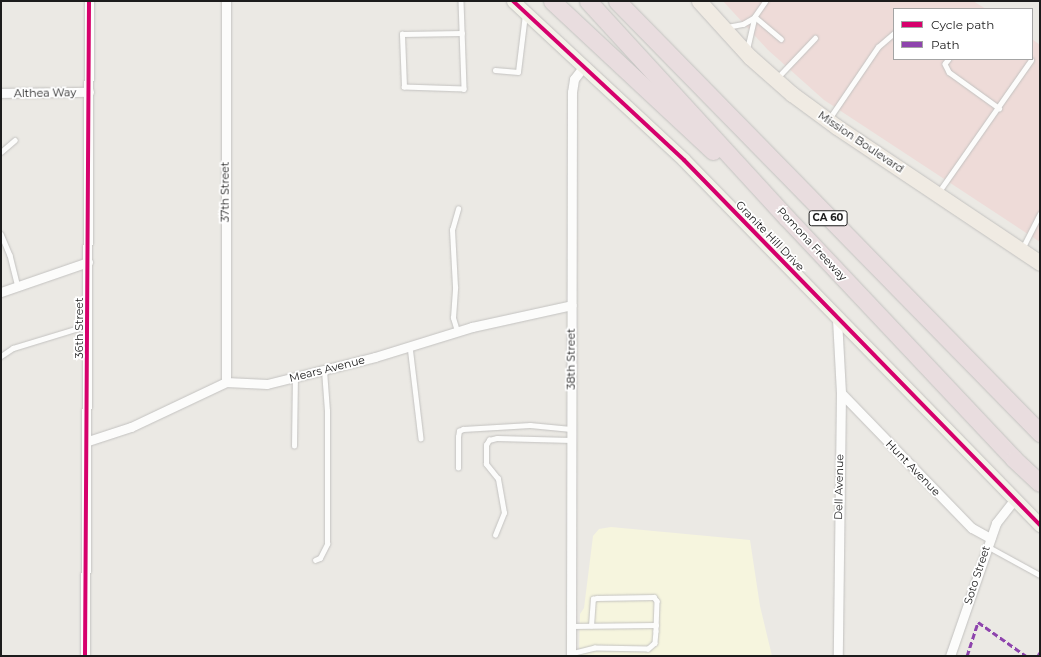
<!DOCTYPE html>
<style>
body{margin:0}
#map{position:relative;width:1041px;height:657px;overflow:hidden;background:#ebe9e4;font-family:Montserrat,sans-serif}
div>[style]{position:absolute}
.commercial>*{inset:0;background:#eedbd8}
.education>*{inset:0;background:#f6f5de}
.roads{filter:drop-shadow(0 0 1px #c3c2c0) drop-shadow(0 0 1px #c3c2c0)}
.lane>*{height:4.5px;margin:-2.25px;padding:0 2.25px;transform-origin:2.25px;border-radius:2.25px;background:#fcfcfb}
.street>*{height:9px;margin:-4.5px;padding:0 4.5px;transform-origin:4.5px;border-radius:4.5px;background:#fcfcfb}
.secondary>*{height:13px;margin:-6.5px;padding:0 6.5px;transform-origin:6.5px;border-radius:6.5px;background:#f3f2e9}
.primary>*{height:15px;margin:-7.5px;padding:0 7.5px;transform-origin:7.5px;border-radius:7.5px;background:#f0ebe3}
.highway>*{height:17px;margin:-8.5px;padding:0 8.5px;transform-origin:8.5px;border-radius:8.5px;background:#e9dddf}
.quiet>*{height:3px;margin-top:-1.5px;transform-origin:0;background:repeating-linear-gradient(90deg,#8e44ad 0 6px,transparent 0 9px)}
.cycleway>*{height:4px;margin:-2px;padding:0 2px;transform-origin:2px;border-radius:2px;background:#d6006c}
span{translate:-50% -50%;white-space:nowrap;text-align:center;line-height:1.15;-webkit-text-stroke:3.5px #fff;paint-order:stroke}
.shield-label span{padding:1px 3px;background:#fff;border:1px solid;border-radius:3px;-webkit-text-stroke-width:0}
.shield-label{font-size:10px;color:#1c1c1c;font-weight:700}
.street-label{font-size:11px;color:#1c1c1c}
.frame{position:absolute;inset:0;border:2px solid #1c1c1c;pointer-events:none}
.legend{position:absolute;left:893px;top:8px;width:140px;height:52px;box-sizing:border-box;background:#fff;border:1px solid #a4a4a4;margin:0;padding:5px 7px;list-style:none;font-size:12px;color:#1c1c1c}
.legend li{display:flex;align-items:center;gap:8px;height:20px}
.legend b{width:20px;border:1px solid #a4a4a4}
</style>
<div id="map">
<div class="commercial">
<div style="clip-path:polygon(723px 1px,973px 1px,986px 9px,894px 9px,894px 59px,1032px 59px,1032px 39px,1040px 45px,1040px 242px,824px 100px,768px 50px)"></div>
</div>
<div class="education">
<div style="clip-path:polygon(611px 527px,750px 540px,760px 606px,772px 656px,579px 656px,580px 614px,584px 608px,593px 536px,599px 529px)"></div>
</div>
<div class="roads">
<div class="lane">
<div style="left:461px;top:1px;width:88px;rotate:88deg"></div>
<div style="left:464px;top:89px;width:60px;rotate:-178.1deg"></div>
<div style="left:404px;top:87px;width:53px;rotate:-92.2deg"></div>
<div style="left:402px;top:34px;width:60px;rotate:-1deg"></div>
<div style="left:766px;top:1px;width:19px;rotate:125deg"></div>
<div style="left:755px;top:17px;width:34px;rotate:40deg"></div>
<div style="left:727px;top:27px;width:16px;rotate:-11deg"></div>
<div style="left:743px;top:24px;width:14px;rotate:-30deg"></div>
<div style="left:755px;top:17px;width:32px;rotate:103deg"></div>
<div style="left:949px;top:59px;width:6px;rotate:129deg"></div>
<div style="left:945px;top:64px;width:9px;rotate:63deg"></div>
<div style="left:949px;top:72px;width:62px;rotate:35.8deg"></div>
<div style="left:495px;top:70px;width:23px;rotate:5deg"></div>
<div style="left:518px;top:72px;width:58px;rotate:-83.1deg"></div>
<div style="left:777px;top:78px;width:55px;rotate:-46.5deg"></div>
<div style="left:829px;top:119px;width:87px;rotate:-55.8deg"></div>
<div style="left:878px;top:47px;width:21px;rotate:-41deg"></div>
<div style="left:1px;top:152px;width:18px;rotate:-41deg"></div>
<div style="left:938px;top:193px;width:162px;rotate:-55deg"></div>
<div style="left:1px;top:234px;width:23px;rotate:67deg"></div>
<div style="left:10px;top:255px;width:32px;rotate:76deg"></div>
<div style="left:1022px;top:249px;width:39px;rotate:-63deg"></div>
<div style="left:457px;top:331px;width:14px;rotate:-107deg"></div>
<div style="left:453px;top:318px;width:31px;rotate:-86deg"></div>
<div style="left:455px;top:287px;width:57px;rotate:-93deg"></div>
<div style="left:452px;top:230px;width:22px;rotate:-74deg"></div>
<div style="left:410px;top:346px;width:93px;rotate:83.2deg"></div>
<div style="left:1px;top:356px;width:14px;rotate:-34deg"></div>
<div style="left:13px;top:348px;width:78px;rotate:-17deg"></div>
<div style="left:294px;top:446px;width:68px;rotate:-89.2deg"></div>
<div style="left:458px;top:468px;width:31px;rotate:-90deg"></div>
<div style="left:458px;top:437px;width:6px;rotate:-81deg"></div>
<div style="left:459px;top:431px;width:4px;rotate:-27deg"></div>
<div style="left:463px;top:429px;width:67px;rotate:-3.4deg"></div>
<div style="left:530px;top:425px;width:41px;rotate:5.6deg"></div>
<div style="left:495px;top:535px;width:24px;rotate:-68deg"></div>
<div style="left:504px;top:513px;width:35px;rotate:-100deg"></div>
<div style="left:498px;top:479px;width:19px;rotate:-129deg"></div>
<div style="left:486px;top:464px;width:19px;rotate:-90deg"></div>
<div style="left:486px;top:445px;width:6px;rotate:-59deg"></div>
<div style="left:489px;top:440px;width:8px;rotate:-14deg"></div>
<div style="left:497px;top:438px;width:74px;rotate:1.5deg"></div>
<div style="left:987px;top:546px;width:60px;rotate:28.7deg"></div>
<div style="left:315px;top:560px;width:5px;rotate:-22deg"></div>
<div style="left:320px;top:558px;width:16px;rotate:-63deg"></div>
<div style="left:327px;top:544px;width:133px;rotate:-90deg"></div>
<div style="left:327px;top:411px;width:41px;rotate:-94.2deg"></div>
<div style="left:571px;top:626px;width:85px;rotate:-0.7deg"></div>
<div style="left:656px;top:625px;width:6px;rotate:90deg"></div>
<div style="left:656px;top:631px;width:12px;rotate:95deg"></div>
<div style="left:655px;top:643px;width:9px;rotate:139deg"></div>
<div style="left:648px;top:649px;width:53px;rotate:-178.9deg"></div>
<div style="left:595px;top:648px;width:25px;rotate:166deg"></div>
<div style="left:591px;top:626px;width:27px;rotate:-86deg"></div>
<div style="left:593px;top:599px;width:4px;rotate:-14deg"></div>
<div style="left:597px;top:598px;width:57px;rotate:-1deg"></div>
<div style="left:654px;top:597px;width:5px;rotate:53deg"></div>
<div style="left:657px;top:601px;width:24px;rotate:92deg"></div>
</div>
<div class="street">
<div style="left:1px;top:93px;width:88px;rotate:-0.7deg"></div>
<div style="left:1px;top:292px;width:92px;rotate:-19deg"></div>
<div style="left:837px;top:319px;width:74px;rotate:86.9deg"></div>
<div style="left:841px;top:393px;width:263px;rotate:90.7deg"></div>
<div style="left:226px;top:382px;width:381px;rotate:-90deg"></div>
<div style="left:841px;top:393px;width:188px;rotate:45.9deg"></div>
<div style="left:972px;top:528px;width:21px;rotate:29deg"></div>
<div style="left:88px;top:441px;width:45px;rotate:-18deg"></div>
<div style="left:131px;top:427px;width:105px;rotate:-25.3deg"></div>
<div style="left:226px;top:382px;width:41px;rotate:2.8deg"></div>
<div style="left:267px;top:384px;width:111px;rotate:-14deg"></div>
<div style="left:375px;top:357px;width:102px;rotate:-17.2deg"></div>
<div style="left:472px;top:327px;width:102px;rotate:-12.4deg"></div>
<div style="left:85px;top:656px;width:655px;rotate:-89.65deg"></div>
<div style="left:571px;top:656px;width:564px;rotate:-89.9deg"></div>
<div style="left:572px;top:92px;width:13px;rotate:-81deg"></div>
<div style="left:574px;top:79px;width:16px;rotate:-52deg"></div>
<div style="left:950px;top:656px;width:141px;rotate:-70.9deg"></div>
<div style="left:996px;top:523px;width:29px;rotate:-52deg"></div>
</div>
<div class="secondary">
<div style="left:513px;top:1px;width:233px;rotate:42.9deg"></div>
<div style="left:684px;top:160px;width:510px;rotate:45.72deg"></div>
</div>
<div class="primary">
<div style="left:699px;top:1px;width:76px;rotate:47.7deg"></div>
<div style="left:750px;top:57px;width:56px;rotate:41.4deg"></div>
<div style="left:792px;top:94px;width:56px;rotate:36.3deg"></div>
<div style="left:837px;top:127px;width:244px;rotate:33.8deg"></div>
</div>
<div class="highway">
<div style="left:552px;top:1px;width:220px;rotate:43deg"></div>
<div style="left:588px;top:1px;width:294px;rotate:47.5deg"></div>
<div style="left:787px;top:218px;width:331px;rotate:46.7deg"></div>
<div style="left:1014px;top:459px;width:35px;rotate:43deg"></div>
<div style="left:617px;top:1px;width:605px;rotate:45.6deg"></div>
</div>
</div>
<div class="quiet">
<div style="left:967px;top:656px;width:36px;rotate:-72deg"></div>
<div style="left:978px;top:622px;width:59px;rotate:35.3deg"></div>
<div style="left:1038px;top:656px;width:4px;rotate:-63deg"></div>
</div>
<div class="cycleway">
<div style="left:513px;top:1px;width:233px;rotate:42.9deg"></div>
<div style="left:684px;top:160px;width:510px;rotate:45.72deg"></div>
<div style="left:85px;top:656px;width:655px;rotate:-89.65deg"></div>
</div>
<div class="shield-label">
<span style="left:828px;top:218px">CA 60</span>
</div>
<div class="street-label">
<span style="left:45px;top:93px;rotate:-1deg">Althea Way</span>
<span style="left:861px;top:142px;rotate:34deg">Mission Boulevard</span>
<span style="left:225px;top:192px;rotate:-90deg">37th Street</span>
<span style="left:770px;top:236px;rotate:46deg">Granite Hill Drive</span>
<span style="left:812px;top:244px;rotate:47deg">Pomona Freeway</span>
<span style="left:79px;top:328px;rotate:-90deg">36th Street</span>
<span style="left:571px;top:359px;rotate:-90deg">38th Street</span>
<span style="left:327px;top:369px;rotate:-14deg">Mears Avenue</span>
<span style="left:913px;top:468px;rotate:46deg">Hunt Avenue</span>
<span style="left:839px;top:487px;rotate:-89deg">Dell Avenue</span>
<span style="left:977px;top:575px;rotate:-72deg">Soto Street</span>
</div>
<div class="frame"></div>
<ul class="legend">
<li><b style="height:5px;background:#d6006c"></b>Cycle path</li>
<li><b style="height:5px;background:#8e44ad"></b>Path</li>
</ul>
</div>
